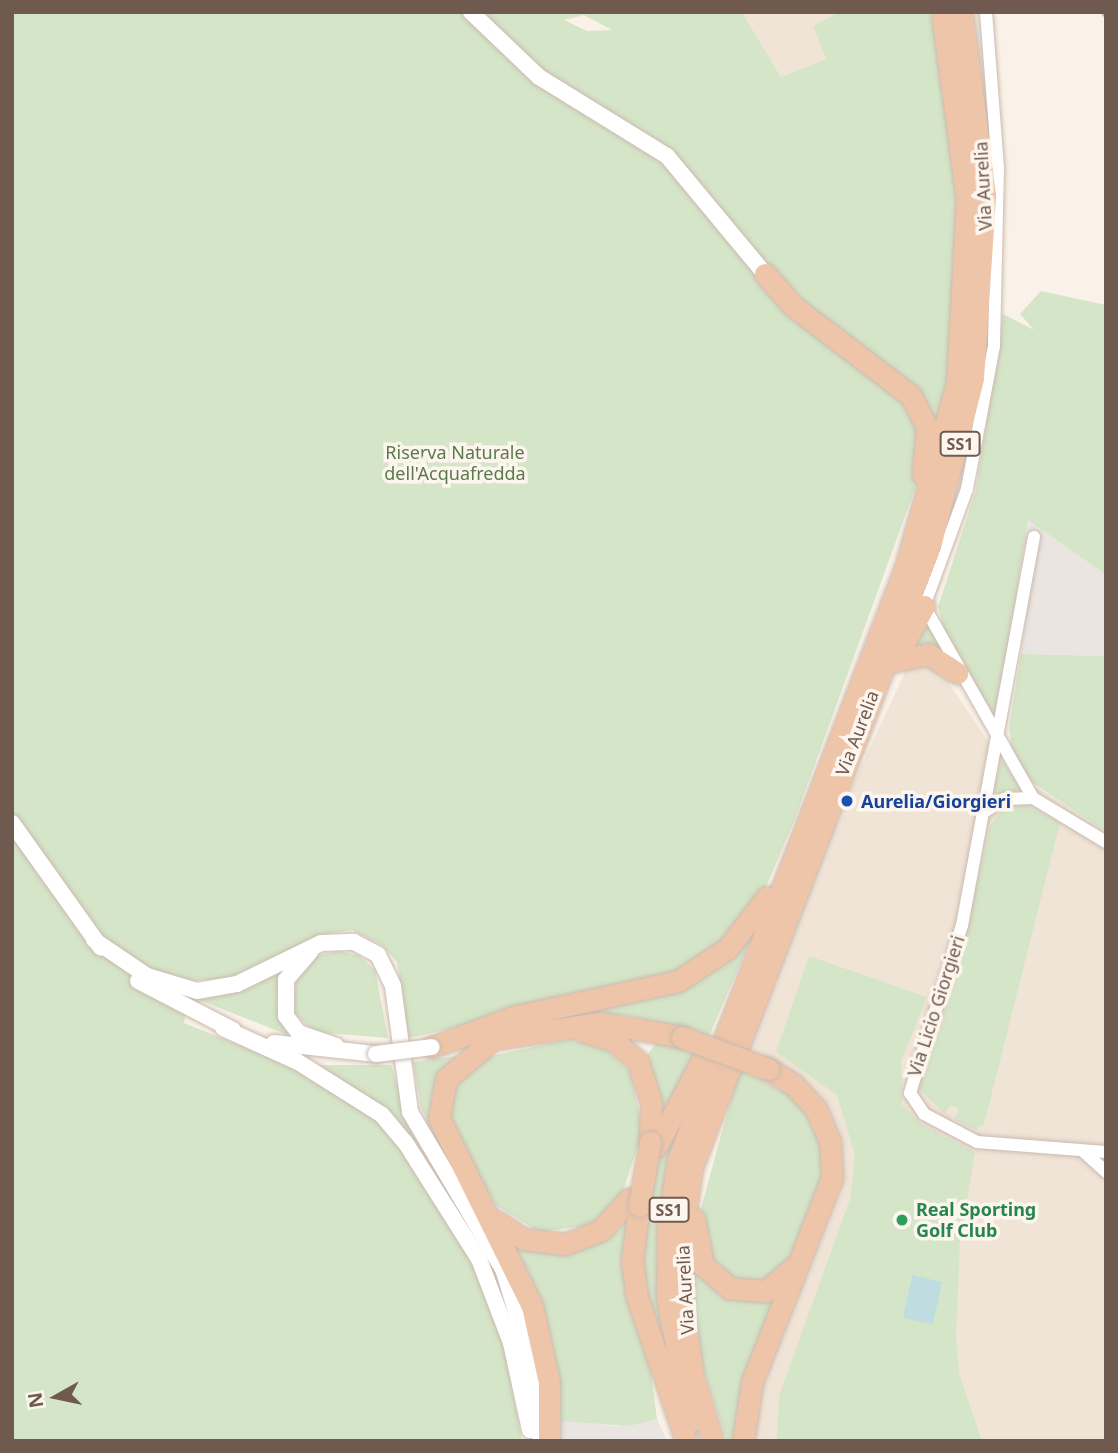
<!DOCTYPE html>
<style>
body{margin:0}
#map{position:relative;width:1118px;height:1453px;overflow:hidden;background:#faf2e8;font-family:"Noto Sans",sans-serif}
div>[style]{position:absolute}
.residential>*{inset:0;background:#f0e4d7}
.industrial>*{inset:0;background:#ebe5e1}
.green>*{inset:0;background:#d5e5c8}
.water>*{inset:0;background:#bfdde1}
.roads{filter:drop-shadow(0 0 2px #cabaaf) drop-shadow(0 0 2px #cabaaf)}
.minor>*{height:12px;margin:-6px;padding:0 6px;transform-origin:6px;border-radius:6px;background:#fff}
.tertiary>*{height:16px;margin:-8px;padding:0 8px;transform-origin:8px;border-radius:8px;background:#fff}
.trunk>*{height:21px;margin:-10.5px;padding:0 10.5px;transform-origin:10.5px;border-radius:10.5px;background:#eec5a8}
.rail>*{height:6px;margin-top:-3px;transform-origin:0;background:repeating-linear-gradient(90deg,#fdf6ee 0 10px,#b5a8c2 0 20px);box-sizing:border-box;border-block:2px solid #b5a8c2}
.bridges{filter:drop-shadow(0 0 2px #cabaaf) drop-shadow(0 0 2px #cabaaf)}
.tertiary-bridge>*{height:16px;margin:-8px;padding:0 8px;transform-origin:8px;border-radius:8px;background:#fff}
.trunk-bridge>*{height:21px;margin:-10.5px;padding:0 10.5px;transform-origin:10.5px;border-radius:10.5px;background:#eec5a8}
.dots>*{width:19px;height:19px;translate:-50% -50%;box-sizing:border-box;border:4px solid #fdf6ee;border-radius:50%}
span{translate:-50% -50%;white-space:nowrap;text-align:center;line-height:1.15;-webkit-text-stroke:7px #fdf6ee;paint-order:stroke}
.shield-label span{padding:2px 5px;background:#fdf6ee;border:2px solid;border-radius:5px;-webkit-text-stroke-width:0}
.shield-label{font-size:16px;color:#705a4f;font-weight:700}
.street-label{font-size:18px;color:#705a4f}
.park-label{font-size:18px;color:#5b7a4c}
.transit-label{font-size:18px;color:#164399;font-weight:700}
.left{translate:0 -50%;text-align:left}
.leisure-label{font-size:18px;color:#27864d;font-weight:700}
.frame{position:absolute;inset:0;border:14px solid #705a4f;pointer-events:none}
.north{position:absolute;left:21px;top:1362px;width:70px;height:70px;-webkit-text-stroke:5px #fdf6ee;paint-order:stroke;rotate:261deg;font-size:19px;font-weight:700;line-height:28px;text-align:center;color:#705a4f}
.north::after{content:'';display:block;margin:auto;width:24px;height:32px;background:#705a4f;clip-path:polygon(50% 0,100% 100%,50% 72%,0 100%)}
</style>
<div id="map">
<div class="residential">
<div style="clip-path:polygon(742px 12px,839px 12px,813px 26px,826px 59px,781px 77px)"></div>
<div style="clip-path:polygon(916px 662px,940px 670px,1017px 784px,1039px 788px,1106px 832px,1106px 1441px,750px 1441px,750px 1416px,837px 1142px,814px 1091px,745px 1052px,829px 835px,907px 668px)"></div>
</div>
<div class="industrial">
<div style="clip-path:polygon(1028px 520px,1106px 575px,1106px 656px,1021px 654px,1032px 568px,1021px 565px)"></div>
<div style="clip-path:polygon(558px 1419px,616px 1426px,657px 1419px,667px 1441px,556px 1441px)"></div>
</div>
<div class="green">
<div style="clip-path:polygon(evenodd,12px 12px,742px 12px,781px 77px,826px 59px,813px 26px,839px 12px,930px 12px,944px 68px,958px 220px,952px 360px,937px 428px,795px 819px,765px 889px,737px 932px,675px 975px,414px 1037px,408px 1037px,397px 962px,382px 945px,352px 930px,320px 935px,231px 978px,190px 981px,184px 1023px,293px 1067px,366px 1111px,392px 1136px,469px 1251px,504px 1345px,522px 1441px,12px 1441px,12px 12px,584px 15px,612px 30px,587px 31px,564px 20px,584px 15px)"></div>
<div style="clip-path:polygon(1041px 291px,1106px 305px,1106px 575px,1028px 520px,996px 721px,944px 630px,938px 607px,976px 490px,1003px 314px,1034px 330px,1020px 314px)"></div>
<div style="clip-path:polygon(923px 617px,944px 652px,910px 647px)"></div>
<div style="clip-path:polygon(1021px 654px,1106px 656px,1106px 832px,1024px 777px,1013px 756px,1009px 728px)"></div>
<div style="clip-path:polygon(1002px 760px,1021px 789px,993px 798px)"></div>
<div style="clip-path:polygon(1027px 805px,1060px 823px,984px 1124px,975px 1130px,954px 1119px,959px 1109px,950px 1105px,945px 1114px,917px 1087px,956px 979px,990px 826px,1002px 809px)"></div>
<div style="clip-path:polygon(754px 932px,709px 1036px,624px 1015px,555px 1018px,670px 994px,726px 962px)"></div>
<div style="clip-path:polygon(337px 951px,358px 955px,375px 970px,388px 1038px,315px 1032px,293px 1012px,296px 980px,317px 956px)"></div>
<div style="clip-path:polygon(809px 956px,927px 997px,901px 1062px,902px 1105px,921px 1124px,975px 1152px,960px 1242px,956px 1336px,959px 1373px,982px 1441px,777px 1441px,779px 1396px,850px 1199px,855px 1155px,837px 1095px,776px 1052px)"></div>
<div style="clip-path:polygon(280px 968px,277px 1006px,288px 1035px,194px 998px,235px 991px)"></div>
<div style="clip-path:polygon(571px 1039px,605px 1049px,631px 1073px,643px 1131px,622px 1194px,592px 1225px,539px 1232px,497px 1206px,457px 1146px,447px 1113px,458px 1082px,486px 1057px)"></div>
<div style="clip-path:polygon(659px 1039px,695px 1054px,661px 1120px,646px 1057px)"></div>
<div style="clip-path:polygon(457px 1056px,431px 1117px,435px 1134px,421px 1108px,413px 1062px)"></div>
<div style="clip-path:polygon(318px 1065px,391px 1065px,417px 1146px,391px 1112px)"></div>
<div style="clip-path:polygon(739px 1069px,798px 1099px,818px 1131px,824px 1171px,792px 1262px,763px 1286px,717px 1274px,699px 1216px)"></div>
<div style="clip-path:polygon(682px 1113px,657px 1239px,662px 1356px,640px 1273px,650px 1179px)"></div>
<div style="clip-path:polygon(631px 1217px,657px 1419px,629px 1426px,561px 1421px,544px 1322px,514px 1243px,570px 1252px,608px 1239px)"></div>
<div style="clip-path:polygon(691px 1257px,706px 1283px,726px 1297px,775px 1297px,737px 1441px,727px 1441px,705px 1375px,694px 1326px)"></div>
</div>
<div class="water">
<div style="clip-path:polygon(912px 1275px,942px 1282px,933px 1324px,903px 1318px)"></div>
</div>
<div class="roads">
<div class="minor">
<div style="left:986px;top:12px;width:156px;rotate:85.6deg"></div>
<div style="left:998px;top:168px;width:178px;rotate:91.3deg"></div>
<div style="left:994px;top:346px;width:146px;rotate:100.7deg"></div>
<div style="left:967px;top:489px;width:125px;rotate:110.2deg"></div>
<div style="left:924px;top:606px;width:221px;rotate:60.4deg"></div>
<div style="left:1034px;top:537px;width:395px;rotate:100.5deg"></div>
<div style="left:962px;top:925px;width:176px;rotate:107.2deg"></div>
<div style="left:910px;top:1093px;width:25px;rotate:56deg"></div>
<div style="left:924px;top:1114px;width:60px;rotate:27.8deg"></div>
<div style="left:977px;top:1142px;width:129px;rotate:4.4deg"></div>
<div style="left:984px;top:812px;width:24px;rotate:-33deg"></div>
<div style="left:1004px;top:799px;width:29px;rotate:-2deg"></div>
<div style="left:1033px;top:798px;width:85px;rotate:31.1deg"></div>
<div style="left:1084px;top:1152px;width:30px;rotate:42deg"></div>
</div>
<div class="tertiary">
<div style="left:471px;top:12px;width:94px;rotate:43.7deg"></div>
<div style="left:539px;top:77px;width:150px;rotate:31.7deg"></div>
<div style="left:667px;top:156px;width:153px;rotate:50.3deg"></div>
<div style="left:12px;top:823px;width:153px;rotate:54.5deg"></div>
<div style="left:94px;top:940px;width:64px;rotate:34.2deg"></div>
<div style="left:147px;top:976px;width:52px;rotate:16.7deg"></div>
<div style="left:197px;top:991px;width:41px;rotate:-9.9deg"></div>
<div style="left:237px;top:984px;width:93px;rotate:-26deg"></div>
<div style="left:321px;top:943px;width:33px;rotate:-2deg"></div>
<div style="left:354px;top:942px;width:27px;rotate:28deg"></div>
<div style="left:378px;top:955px;width:34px;rotate:64deg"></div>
<div style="left:393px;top:986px;width:127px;rotate:82.3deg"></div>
<div style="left:410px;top:1112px;width:182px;rotate:59.4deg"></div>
<div style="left:503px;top:1269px;width:89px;rotate:73deg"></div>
<div style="left:529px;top:1354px;width:81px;rotate:82.9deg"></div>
<div style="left:310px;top:952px;width:37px;rotate:131deg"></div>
<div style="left:286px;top:980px;width:36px;rotate:90deg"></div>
<div style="left:286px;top:1016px;width:21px;rotate:53deg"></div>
<div style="left:299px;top:1033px;width:39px;rotate:19deg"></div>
<div style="left:138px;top:981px;width:107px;rotate:27.3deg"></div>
<div style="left:223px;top:1028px;width:82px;rotate:24.4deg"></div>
<div style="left:298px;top:1062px;width:99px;rotate:32.2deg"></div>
<div style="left:382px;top:1115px;width:35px;rotate:50deg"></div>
<div style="left:405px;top:1142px;width:138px;rotate:57.7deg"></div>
<div style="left:479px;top:1259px;width:90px;rotate:69.1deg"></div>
<div style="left:511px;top:1343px;width:89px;rotate:77.7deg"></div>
<div style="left:274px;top:1043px;width:103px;rotate:6.2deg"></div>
</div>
<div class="trunk">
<div style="left:765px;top:274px;width:43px;rotate:48.8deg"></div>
<div style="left:793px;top:306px;width:148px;rotate:37.3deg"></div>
<div style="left:911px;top:396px;width:36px;rotate:63deg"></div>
<div style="left:927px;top:428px;width:47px;rotate:94.9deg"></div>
<div style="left:904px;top:643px;width:42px;rotate:-61.6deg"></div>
<div style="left:895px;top:661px;width:34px;rotate:-12deg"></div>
<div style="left:928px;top:654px;width:35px;rotate:33deg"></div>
<div style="left:583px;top:1031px;width:31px;rotate:17deg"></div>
<div style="left:613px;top:1040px;width:33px;rotate:41deg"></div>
<div style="left:638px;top:1062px;width:42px;rotate:72deg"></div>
<div style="left:651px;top:1102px;width:40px;rotate:91.4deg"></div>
<div style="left:492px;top:1040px;width:60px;rotate:139.7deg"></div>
<div style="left:446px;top:1079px;width:40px;rotate:100deg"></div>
<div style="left:439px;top:1118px;width:210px;rotate:63.7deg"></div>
<div style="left:532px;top:1306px;width:78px;rotate:77.4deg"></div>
<div style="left:549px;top:1382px;width:59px;rotate:90deg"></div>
<div style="left:480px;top:1041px;width:122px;rotate:-8.5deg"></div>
<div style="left:601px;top:1023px;width:82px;rotate:9.8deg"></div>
<div style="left:432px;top:1047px;width:86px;rotate:-20.3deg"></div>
<div style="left:513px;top:1017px;width:169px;rotate:-12.3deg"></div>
<div style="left:678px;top:981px;width:60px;rotate:-33.4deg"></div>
<div style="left:728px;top:948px;width:64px;rotate:-52.6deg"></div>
<div style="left:656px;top:1147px;width:98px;rotate:-62.1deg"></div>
<div style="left:639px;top:1206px;width:55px;rotate:97.3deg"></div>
<div style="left:632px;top:1261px;width:36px;rotate:82deg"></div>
<div style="left:637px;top:1297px;width:152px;rotate:71.2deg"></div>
<div style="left:694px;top:1219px;width:47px;rotate:78.9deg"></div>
<div style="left:703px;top:1265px;width:35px;rotate:41deg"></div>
<div style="left:729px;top:1288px;width:37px;rotate:5deg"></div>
<div style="left:766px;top:1291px;width:38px;rotate:-41deg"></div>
<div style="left:496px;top:1221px;width:33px;rotate:33deg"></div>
<div style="left:524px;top:1239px;width:41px;rotate:7deg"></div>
<div style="left:565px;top:1244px;width:39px;rotate:-21deg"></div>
<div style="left:601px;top:1230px;width:42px;rotate:-47.9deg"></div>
<div style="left:691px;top:1421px;width:124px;rotate:-101.1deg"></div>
<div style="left:667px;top:1299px;width:76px;rotate:-89.2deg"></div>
<div style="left:668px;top:1223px;width:64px;rotate:-81deg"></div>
<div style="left:678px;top:1160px;width:636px;rotate:-69deg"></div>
<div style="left:906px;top:566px;width:190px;rotate:-74.4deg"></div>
<div style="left:957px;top:383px;width:183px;rotate:-86.9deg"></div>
<div style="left:967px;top:200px;width:190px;rotate:-97.6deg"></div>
<div style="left:713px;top:1441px;width:67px;rotate:-107.4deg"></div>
<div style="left:693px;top:1377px;width:70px;rotate:-98.2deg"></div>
<div style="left:683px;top:1308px;width:75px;rotate:-90.8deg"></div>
<div style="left:682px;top:1233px;width:67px;rotate:-81.4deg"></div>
<div style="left:692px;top:1167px;width:665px;rotate:-69.03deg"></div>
<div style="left:930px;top:546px;width:173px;rotate:-75.6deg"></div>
<div style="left:973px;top:378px;width:183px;rotate:-86.2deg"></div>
<div style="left:985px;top:195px;width:184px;rotate:-97.2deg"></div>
<div style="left:743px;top:1441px;width:60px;rotate:-81.3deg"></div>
<div style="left:752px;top:1382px;width:219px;rotate:-68.6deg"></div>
<div style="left:832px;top:1178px;width:36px;rotate:-93deg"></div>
<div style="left:830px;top:1142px;width:36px;rotate:-113deg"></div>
<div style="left:816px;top:1109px;width:33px;rotate:-133deg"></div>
<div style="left:794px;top:1085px;width:31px;rotate:-148deg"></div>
</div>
</div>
<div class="rail">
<div style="left:1104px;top:12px;width:4px;rotate:56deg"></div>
</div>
<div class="bridges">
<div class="tertiary-bridge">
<div style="left:376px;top:1054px;width:56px;rotate:-7.1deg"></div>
</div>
<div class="trunk-bridge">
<div style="left:682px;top:1037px;width:92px;rotate:20.4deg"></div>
<div style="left:639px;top:1206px;width:65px;rotate:-80.2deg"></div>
</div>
</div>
<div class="dots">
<div style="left:847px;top:801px;background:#1a4fb4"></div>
<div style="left:902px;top:1220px;background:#2e9e5b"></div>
</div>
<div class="shield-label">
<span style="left:960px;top:444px">SS1</span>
<span style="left:669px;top:1210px">SS1</span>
</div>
<div class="street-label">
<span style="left:983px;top:186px;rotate:-93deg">Via Aurelia</span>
<span style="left:857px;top:733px;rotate:-69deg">Via Aurelia</span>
<span style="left:936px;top:1006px;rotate:-72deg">Via Licio Giorgieri</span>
<span style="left:685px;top:1290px;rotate:-93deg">Via Aurelia</span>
</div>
<div class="park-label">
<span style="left:455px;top:463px">Riserva Naturale<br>dell'Acquafredda</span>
</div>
<div class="transit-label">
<span class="left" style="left:861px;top:801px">Aurelia/Giorgieri</span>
</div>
<div class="leisure-label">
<span class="left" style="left:916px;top:1220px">Real Sporting<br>Golf Club</span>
</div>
<div class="frame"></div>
<div class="north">N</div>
</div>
